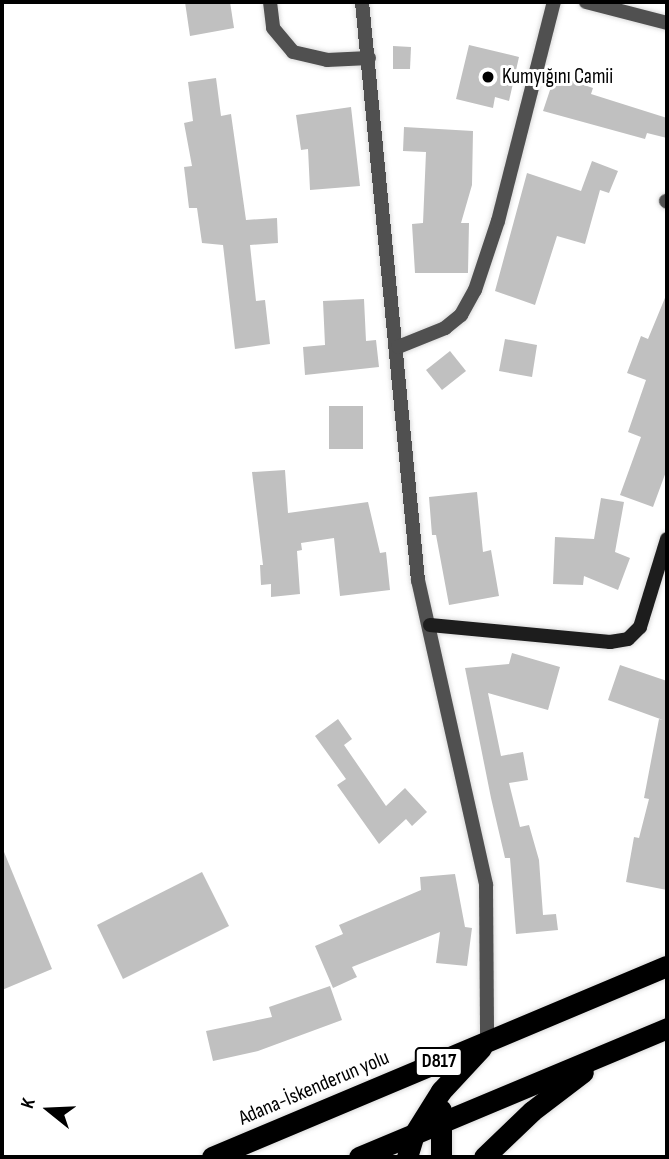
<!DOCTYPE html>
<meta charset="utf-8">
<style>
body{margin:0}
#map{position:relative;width:669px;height:1159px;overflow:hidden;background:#fff;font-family:"Sofia Sans Condensed",sans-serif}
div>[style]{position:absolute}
.building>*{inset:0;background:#c0c0c0}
.roads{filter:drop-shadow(0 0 2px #dbdbdb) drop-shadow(0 0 2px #dbdbdb)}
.street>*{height:14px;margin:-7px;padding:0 7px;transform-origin:7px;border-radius:7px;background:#505050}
.secondary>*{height:14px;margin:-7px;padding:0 7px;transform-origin:7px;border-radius:7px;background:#1d1d1d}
.highway>*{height:21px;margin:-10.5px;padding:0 10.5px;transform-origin:10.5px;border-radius:10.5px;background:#000}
.dots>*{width:19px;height:19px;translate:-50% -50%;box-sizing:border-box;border:4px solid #fff;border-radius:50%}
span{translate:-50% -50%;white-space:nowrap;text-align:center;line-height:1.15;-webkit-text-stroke:6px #fff;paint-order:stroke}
.shield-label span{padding:2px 5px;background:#fff;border:2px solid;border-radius:5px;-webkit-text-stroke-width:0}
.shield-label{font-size:19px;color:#000;font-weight:700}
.poi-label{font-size:21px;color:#000}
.left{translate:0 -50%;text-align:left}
.street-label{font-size:21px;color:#000}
.frame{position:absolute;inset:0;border:4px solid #000;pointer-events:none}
.north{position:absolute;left:14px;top:1075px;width:70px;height:70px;-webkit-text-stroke:5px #fff;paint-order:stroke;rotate:288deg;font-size:19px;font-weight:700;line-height:28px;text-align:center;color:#000}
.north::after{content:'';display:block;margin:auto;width:24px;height:32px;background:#000;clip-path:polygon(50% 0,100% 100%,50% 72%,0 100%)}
</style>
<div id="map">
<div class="building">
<div style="clip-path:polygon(185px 2px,230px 2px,234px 28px,190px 36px)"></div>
<div style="clip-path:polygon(469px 45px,519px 57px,509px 101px,495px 97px,493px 108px,456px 99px)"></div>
<div style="clip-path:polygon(393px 46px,411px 47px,410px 69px,393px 69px)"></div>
<div style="clip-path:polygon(555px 75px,593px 88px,591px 94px,667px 118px,667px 138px,647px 133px,645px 139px,543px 111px)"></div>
<div style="clip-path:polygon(216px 78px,221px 116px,231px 114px,246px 220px,277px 218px,278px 243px,250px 245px,256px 301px,265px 300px,270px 344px,235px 349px,223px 245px,202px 243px,197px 208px,189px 208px,184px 167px,192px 166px,184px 123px,193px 121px,188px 82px)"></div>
<div style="clip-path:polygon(351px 107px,360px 186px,310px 190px,308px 149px,301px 150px,296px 115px)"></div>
<div style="clip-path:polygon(404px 127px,473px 131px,472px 185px,461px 223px,469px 223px,468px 273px,415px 273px,412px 224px,423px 223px,426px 152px,403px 151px)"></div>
<div style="clip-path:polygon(592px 161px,618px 171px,609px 193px,600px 190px,585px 244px,557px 236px,535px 305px,495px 291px,527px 173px,581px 191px)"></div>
<div style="clip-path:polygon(667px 293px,667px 469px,653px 507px,620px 495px,641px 437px,628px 432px,646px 380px,627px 373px,641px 336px,648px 339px)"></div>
<div style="clip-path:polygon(364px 299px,366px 341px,376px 340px,379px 367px,305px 375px,303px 347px,325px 345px,323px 301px)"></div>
<div style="clip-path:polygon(505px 339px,537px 345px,532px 377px,499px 371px)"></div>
<div style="clip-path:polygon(450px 351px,466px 371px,442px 390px,426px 370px)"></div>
<div style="clip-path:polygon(329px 406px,363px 406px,363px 449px,329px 449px)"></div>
<div style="clip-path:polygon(285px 470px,288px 513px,368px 502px,380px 553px,386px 552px,390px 590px,340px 596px,334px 538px,301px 543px,302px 550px,297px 551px,300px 594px,271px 597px,271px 584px,261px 585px,260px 565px,263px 565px,252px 472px)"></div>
<div style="clip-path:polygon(477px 492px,483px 552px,491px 550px,499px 596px,449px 605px,436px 535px,432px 535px,429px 497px)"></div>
<div style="clip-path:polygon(601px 498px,624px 502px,615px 552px,630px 558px,618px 590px,584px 576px,583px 585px,553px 584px,555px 537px,594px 539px)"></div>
<div style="clip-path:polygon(512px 653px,560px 667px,548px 710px,488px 693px,501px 756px,523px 752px,528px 780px,509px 783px,520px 827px,529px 825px,539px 860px,543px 915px,556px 914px,558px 930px,516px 934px,510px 858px,505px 858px,491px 798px,465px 668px,509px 664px)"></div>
<div style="clip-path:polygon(620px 665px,667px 681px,667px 890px,626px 882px,634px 837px,639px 838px,649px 799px,644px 798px,659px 719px,663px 720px,608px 700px)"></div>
<div style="clip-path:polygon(338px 719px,352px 739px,344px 745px,386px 806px,405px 788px,427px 812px,412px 826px,406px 819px,379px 844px,337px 785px,346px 779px,315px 736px)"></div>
<div style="clip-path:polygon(2px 847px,52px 969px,2px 990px)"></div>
<div style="clip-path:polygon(202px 872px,229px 926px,123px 979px,97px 925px)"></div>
<div style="clip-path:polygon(455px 874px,465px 927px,472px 928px,467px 966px,436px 963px,440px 932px,352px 967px,357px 977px,333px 988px,315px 946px,343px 934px,339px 925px,421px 890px,420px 877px)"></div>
<div style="clip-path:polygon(330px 986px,342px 1020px,258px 1051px,213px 1061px,206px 1031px,272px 1017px,269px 1007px)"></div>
</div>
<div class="roads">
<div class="street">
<div style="left:270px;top:2px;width:26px;rotate:83deg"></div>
<div style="left:273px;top:28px;width:31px;rotate:50deg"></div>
<div style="left:293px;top:52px;width:35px;rotate:13deg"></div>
<div style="left:327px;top:60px;width:42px;rotate:-2.7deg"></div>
<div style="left:362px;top:2px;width:581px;rotate:84.47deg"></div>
<div style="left:418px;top:580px;width:312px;rotate:77.4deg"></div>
<div style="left:486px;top:885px;width:156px;rotate:89.6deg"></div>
<div style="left:586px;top:2px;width:84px;rotate:14.5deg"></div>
<div style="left:666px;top:201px;width:1px;rotate:45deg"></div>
<div style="left:398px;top:347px;width:51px;rotate:-22deg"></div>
<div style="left:445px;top:328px;width:21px;rotate:-39deg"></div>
<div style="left:461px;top:315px;width:29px;rotate:-61deg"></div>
<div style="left:475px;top:290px;width:73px;rotate:-71.6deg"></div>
<div style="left:498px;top:221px;width:226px;rotate:-75.7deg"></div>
</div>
<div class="secondary">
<div style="left:430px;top:625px;width:181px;rotate:5.4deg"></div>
<div style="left:610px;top:642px;width:18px;rotate:-9deg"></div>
<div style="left:628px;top:639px;width:17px;rotate:-45deg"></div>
<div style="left:640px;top:627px;width:92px;rotate:-72.9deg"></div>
</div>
<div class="highway">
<div style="left:212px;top:1157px;width:493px;rotate:-22.8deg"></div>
<div style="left:359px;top:1157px;width:334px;rotate:-22.7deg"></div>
<div style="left:407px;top:1157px;width:24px;rotate:-73deg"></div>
<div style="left:414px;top:1134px;width:51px;rotate:-57.9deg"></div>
<div style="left:441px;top:1091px;width:59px;rotate:-47.1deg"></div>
<div style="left:441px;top:1157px;width:47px;rotate:-90deg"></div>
<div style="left:484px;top:1157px;width:66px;rotate:-43.8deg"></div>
<div style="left:532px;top:1111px;width:64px;rotate:-37.4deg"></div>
</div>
</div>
<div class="dots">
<div style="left:488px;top:77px;background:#000"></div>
</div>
<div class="shield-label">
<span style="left:439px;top:1062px">D817</span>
</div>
<div class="poi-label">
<span class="left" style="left:502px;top:77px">Kumyığını Camii</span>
</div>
<div class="street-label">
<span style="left:314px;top:1088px;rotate:-23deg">Adana-İskenderun yolu</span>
</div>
<div class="frame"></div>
<div class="north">K</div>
</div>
